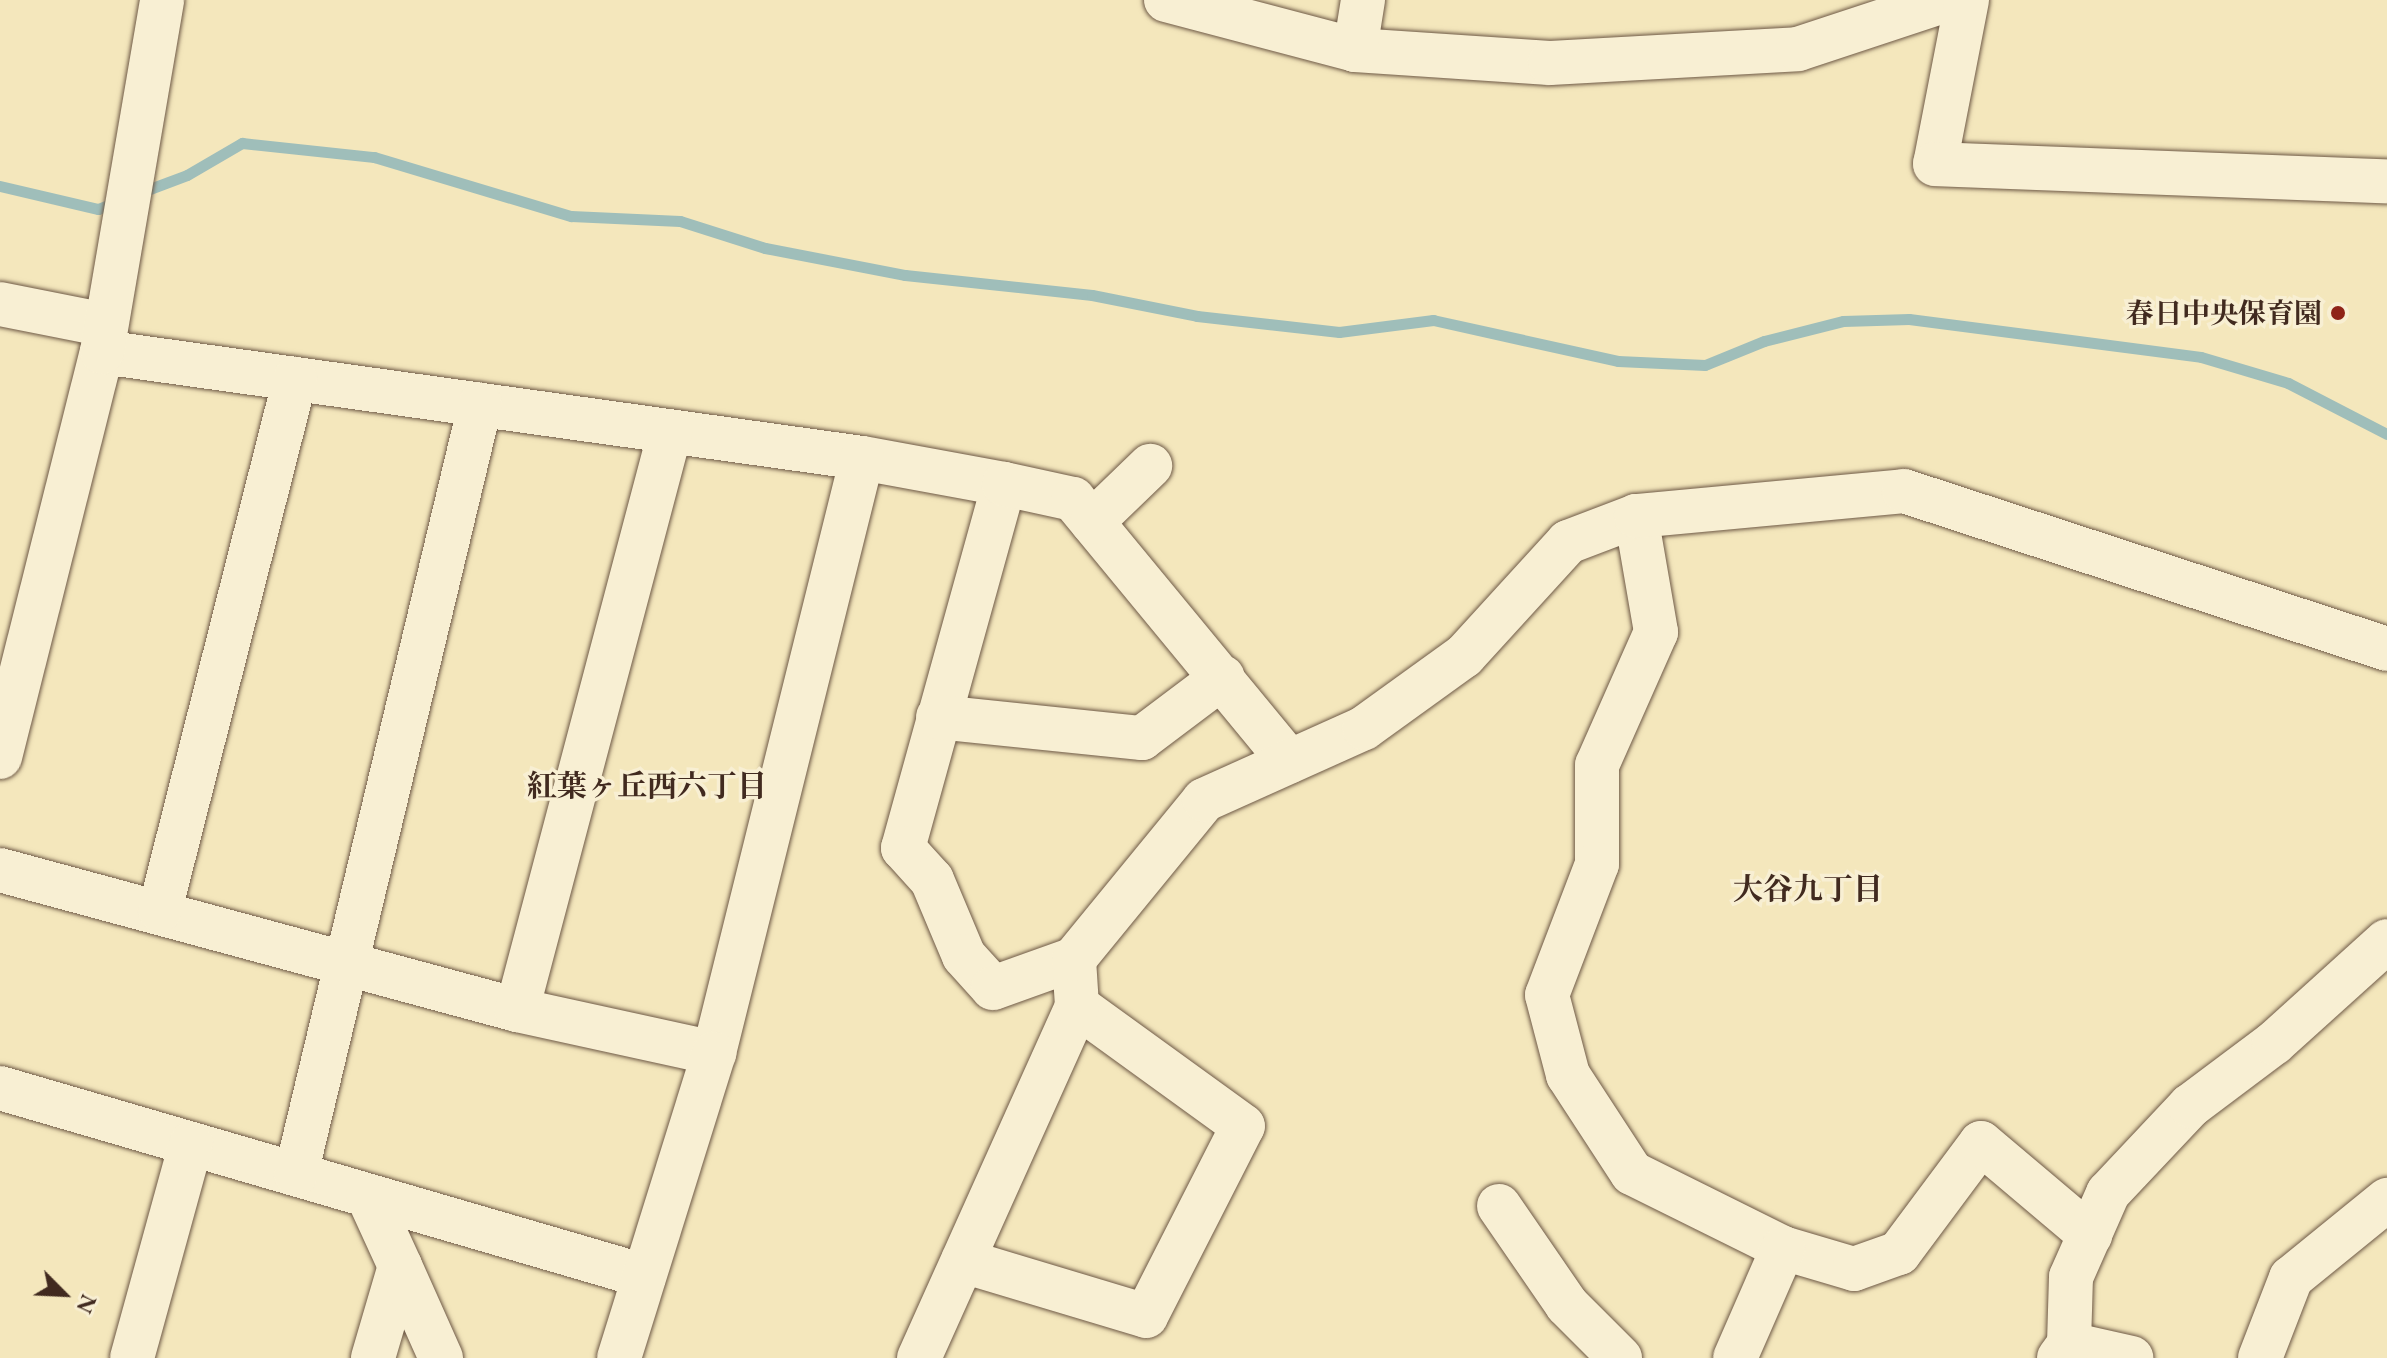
<!DOCTYPE html>
<meta charset="utf-8">
<style>
body{margin:0}
#map{position:relative;width:2387px;height:1358px;overflow:hidden;background:#f4e7bc;font-family:"EB Garamond","Noto Serif JP",serif}
div>[style]{position:absolute}
.stream>*{height:11px;margin:-5.5px;padding:0 5.5px;transform-origin:5.5px;border-radius:5.5px;background:#9fbeba}
.roads{filter:drop-shadow(0 0 2px #6e5946) drop-shadow(0 0 2px #6e5946)}
.minor>*{height:44px;margin:-22px;padding:0 22px;transform-origin:22px;border-radius:22px;background:#f8efd3}
.dots>*{width:22px;height:22px;translate:-50% -50%;box-sizing:border-box;border:4px solid #f8efd3;border-radius:50%}
span{translate:-50% -50%;white-space:nowrap;text-align:center;line-height:1.15;-webkit-text-stroke:7px #f8efd3;paint-order:stroke}
.poi-label{font-size:28px;color:#412a1f;font-weight:700}
.right{translate:-100% -50%;text-align:right}
.neighbourhood-label{font-size:30px;color:#412a1f;font-weight:700}
.north{position:absolute;left:24px;top:1254px;width:80px;height:80px;-webkit-text-stroke:6px #f8efd3;paint-order:stroke;rotate:114deg;font-size:22px;font-weight:700;line-height:32px;text-align:center;color:#412a1f}
.north::after{content:'';display:block;margin:auto;width:28px;height:36px;background:#412a1f;clip-path:polygon(50% 0,100% 100%,50% 72%,0 100%)}
</style>
<div id="map">
<div class="stream">
<div style="left:0;top:186px;width:101px;rotate:13.2deg"></div>
<div style="left:98px;top:209px;width:18px;rotate:-22deg"></div>
<div style="left:139px;top:193px;width:51px;rotate:-20.6deg"></div>
<div style="left:187px;top:175px;width:64px;rotate:-30.2deg"></div>
<div style="left:242px;top:143px;width:133px;rotate:6.1deg"></div>
<div style="left:374px;top:157px;width:206px;rotate:16.7deg"></div>
<div style="left:571px;top:216px;width:109px;rotate:2.6deg"></div>
<div style="left:680px;top:221px;width:89px;rotate:17.6deg"></div>
<div style="left:765px;top:248px;width:143px;rotate:10.9deg"></div>
<div style="left:905px;top:275px;width:188px;rotate:6.1deg"></div>
<div style="left:1092px;top:295px;width:107px;rotate:11.3deg"></div>
<div style="left:1197px;top:316px;width:143px;rotate:6.4deg"></div>
<div style="left:1339px;top:332px;width:95px;rotate:-7.3deg"></div>
<div style="left:1433px;top:320px;width:189px;rotate:12.5deg"></div>
<div style="left:1618px;top:361px;width:87px;rotate:2.6deg"></div>
<div style="left:1705px;top:365px;width:64px;rotate:-22.1deg"></div>
<div style="left:1764px;top:341px;width:81px;rotate:-14.2deg"></div>
<div style="left:1843px;top:321px;width:66px;rotate:-1.7deg"></div>
<div style="left:1909px;top:319px;width:294px;rotate:7.4deg"></div>
<div style="left:2201px;top:357px;width:91px;rotate:16.6deg"></div>
<div style="left:2288px;top:383px;width:111px;rotate:27.3deg"></div>
</div>
<div class="roads">
<div class="minor">
<div style="left:1166px;top:0;width:196px;rotate:14.8deg"></div>
<div style="left:1355px;top:50px;width:195px;rotate:3.8deg"></div>
<div style="left:1550px;top:63px;width:248px;rotate:-3.2deg"></div>
<div style="left:1798px;top:49px;width:156px;rotate:-18.3deg"></div>
<div style="left:1967px;top:0;width:167px;rotate:101deg"></div>
<div style="left:1935px;top:164px;width:452px;rotate:2.2deg"></div>
<div style="left:1355px;top:50px;width:51px;rotate:-80.9deg"></div>
<div style="left:0;top:304px;width:108px;rotate:11.2deg"></div>
<div style="left:102px;top:352px;width:767px;rotate:7.94deg"></div>
<div style="left:862px;top:458px;width:144px;rotate:10.4deg"></div>
<div style="left:1004px;top:484px;width:378px;rotate:105.5deg"></div>
<div style="left:903px;top:848px;width:43px;rotate:47.8deg"></div>
<div style="left:932px;top:880px;width:82px;rotate:67.2deg"></div>
<div style="left:964px;top:956px;width:43px;rotate:47.8deg"></div>
<div style="left:993px;top:988px;width:86px;rotate:-19.7deg"></div>
<div style="left:1004px;top:484px;width:71px;rotate:12.3deg"></div>
<div style="left:1073px;top:499px;width:340px;rotate:50.5deg"></div>
<div style="left:1636px;top:516px;width:118px;rotate:80.2deg"></div>
<div style="left:1656px;top:632px;width:145px;rotate:113.9deg"></div>
<div style="left:1597px;top:765px;width:99px;rotate:90deg"></div>
<div style="left:1597px;top:864px;width:140px;rotate:110.9deg"></div>
<div style="left:1547px;top:995px;width:83px;rotate:75.3deg"></div>
<div style="left:1568px;top:1075px;width:117px;rotate:56.9deg"></div>
<div style="left:1632px;top:1173px;width:169px;rotate:26.4deg"></div>
<div style="left:1783px;top:1248px;width:74px;rotate:16.5deg"></div>
<div style="left:1854px;top:1269px;width:48px;rotate:-19.6deg"></div>
<div style="left:1899px;top:1253px;width:137px;rotate:-53.3deg"></div>
<div style="left:1981px;top:1143px;width:143px;rotate:40.2deg"></div>
<div style="left:1092px;top:522px;width:81px;rotate:-44deg"></div>
<div style="left:938px;top:717px;width:205px;rotate:5.9deg"></div>
<div style="left:1142px;top:738px;width:101px;rotate:-37deg"></div>
<div style="left:0;top:757px;width:418px;rotate:-75.9deg"></div>
<div style="left:102px;top:352px;width:357px;rotate:-80.3deg"></div>
<div style="left:0;top:870px;width:536px;rotate:15.15deg"></div>
<div style="left:517px;top:1010px;width:202px;rotate:12.3deg"></div>
<div style="left:714px;top:1053px;width:613px;rotate:-76.03deg"></div>
<div style="left:160px;top:910px;width:548px;rotate:-75.74deg"></div>
<div style="left:517px;top:1010px;width:598px;rotate:-75.17deg"></div>
<div style="left:0;top:1088px;width:671px;rotate:16.27deg"></div>
<div style="left:296px;top:1174px;width:791px;rotate:-76.54deg"></div>
<div style="left:368px;top:1196px;width:77px;rotate:65.4deg"></div>
<div style="left:400px;top:1266px;width:96px;rotate:106.4deg"></div>
<div style="left:1499px;top:1206px;width:120px;rotate:55.5deg"></div>
<div style="left:1567px;top:1305px;width:75px;rotate:45deg"></div>
<div style="left:963px;top:1261px;width:191px;rotate:16.7deg"></div>
<div style="left:1146px;top:1316px;width:213px;rotate:-63deg"></div>
<div style="left:1243px;top:1126px;width:205px;rotate:-144.1deg"></div>
<div style="left:400px;top:1266px;width:101px;rotate:66deg"></div>
<div style="left:2069px;top:1344px;width:64px;rotate:12.7deg"></div>
<div style="left:132px;top:1358px;width:222px;rotate:-74.6deg"></div>
<div style="left:619px;top:1358px;width:319px;rotate:-72.7deg"></div>
<div style="left:919px;top:1358px;width:386px;rotate:-65.8deg"></div>
<div style="left:1077px;top:1006px;width:47px;rotate:-93.7deg"></div>
<div style="left:1074px;top:959px;width:205px;rotate:-50.7deg"></div>
<div style="left:1204px;top:800px;width:175px;rotate:-24.2deg"></div>
<div style="left:1364px;top:728px;width:123px;rotate:-35.8deg"></div>
<div style="left:1464px;top:656px;width:154px;rotate:-47.6deg"></div>
<div style="left:1568px;top:542px;width:73px;rotate:-20.9deg"></div>
<div style="left:1636px;top:516px;width:269px;rotate:-5.3deg"></div>
<div style="left:1904px;top:491px;width:508px;rotate:18.11deg"></div>
<div style="left:1735px;top:1358px;width:120px;rotate:-66.4deg"></div>
<div style="left:2059px;top:1358px;width:17px;rotate:-54deg"></div>
<div style="left:2069px;top:1344px;width:67px;rotate:-88.3deg"></div>
<div style="left:2071px;top:1277px;width:92px;rotate:-66.2deg"></div>
<div style="left:2108px;top:1193px;width:120px;rotate:-46.7deg"></div>
<div style="left:2190px;top:1106px;width:105px;rotate:-36.9deg"></div>
<div style="left:2274px;top:1043px;width:152px;rotate:-42.1deg"></div>
<div style="left:2260px;top:1358px;width:86px;rotate:-68.8deg"></div>
<div style="left:2291px;top:1278px;width:124px;rotate:-39.1deg"></div>
</div>
</div>
<div class="dots">
<div style="left:2338px;top:313px;background:#8f2418"></div>
</div>
<div class="poi-label">
<span class="right" style="left:2322px;top:313px">春日中央保育園</span>
</div>
<div class="neighbourhood-label">
<span style="left:647px;top:786px">紅葉ヶ丘西六丁目</span>
<span style="left:1808px;top:889px">大谷九丁目</span>
</div>
<div class="north">N</div>
</div>
